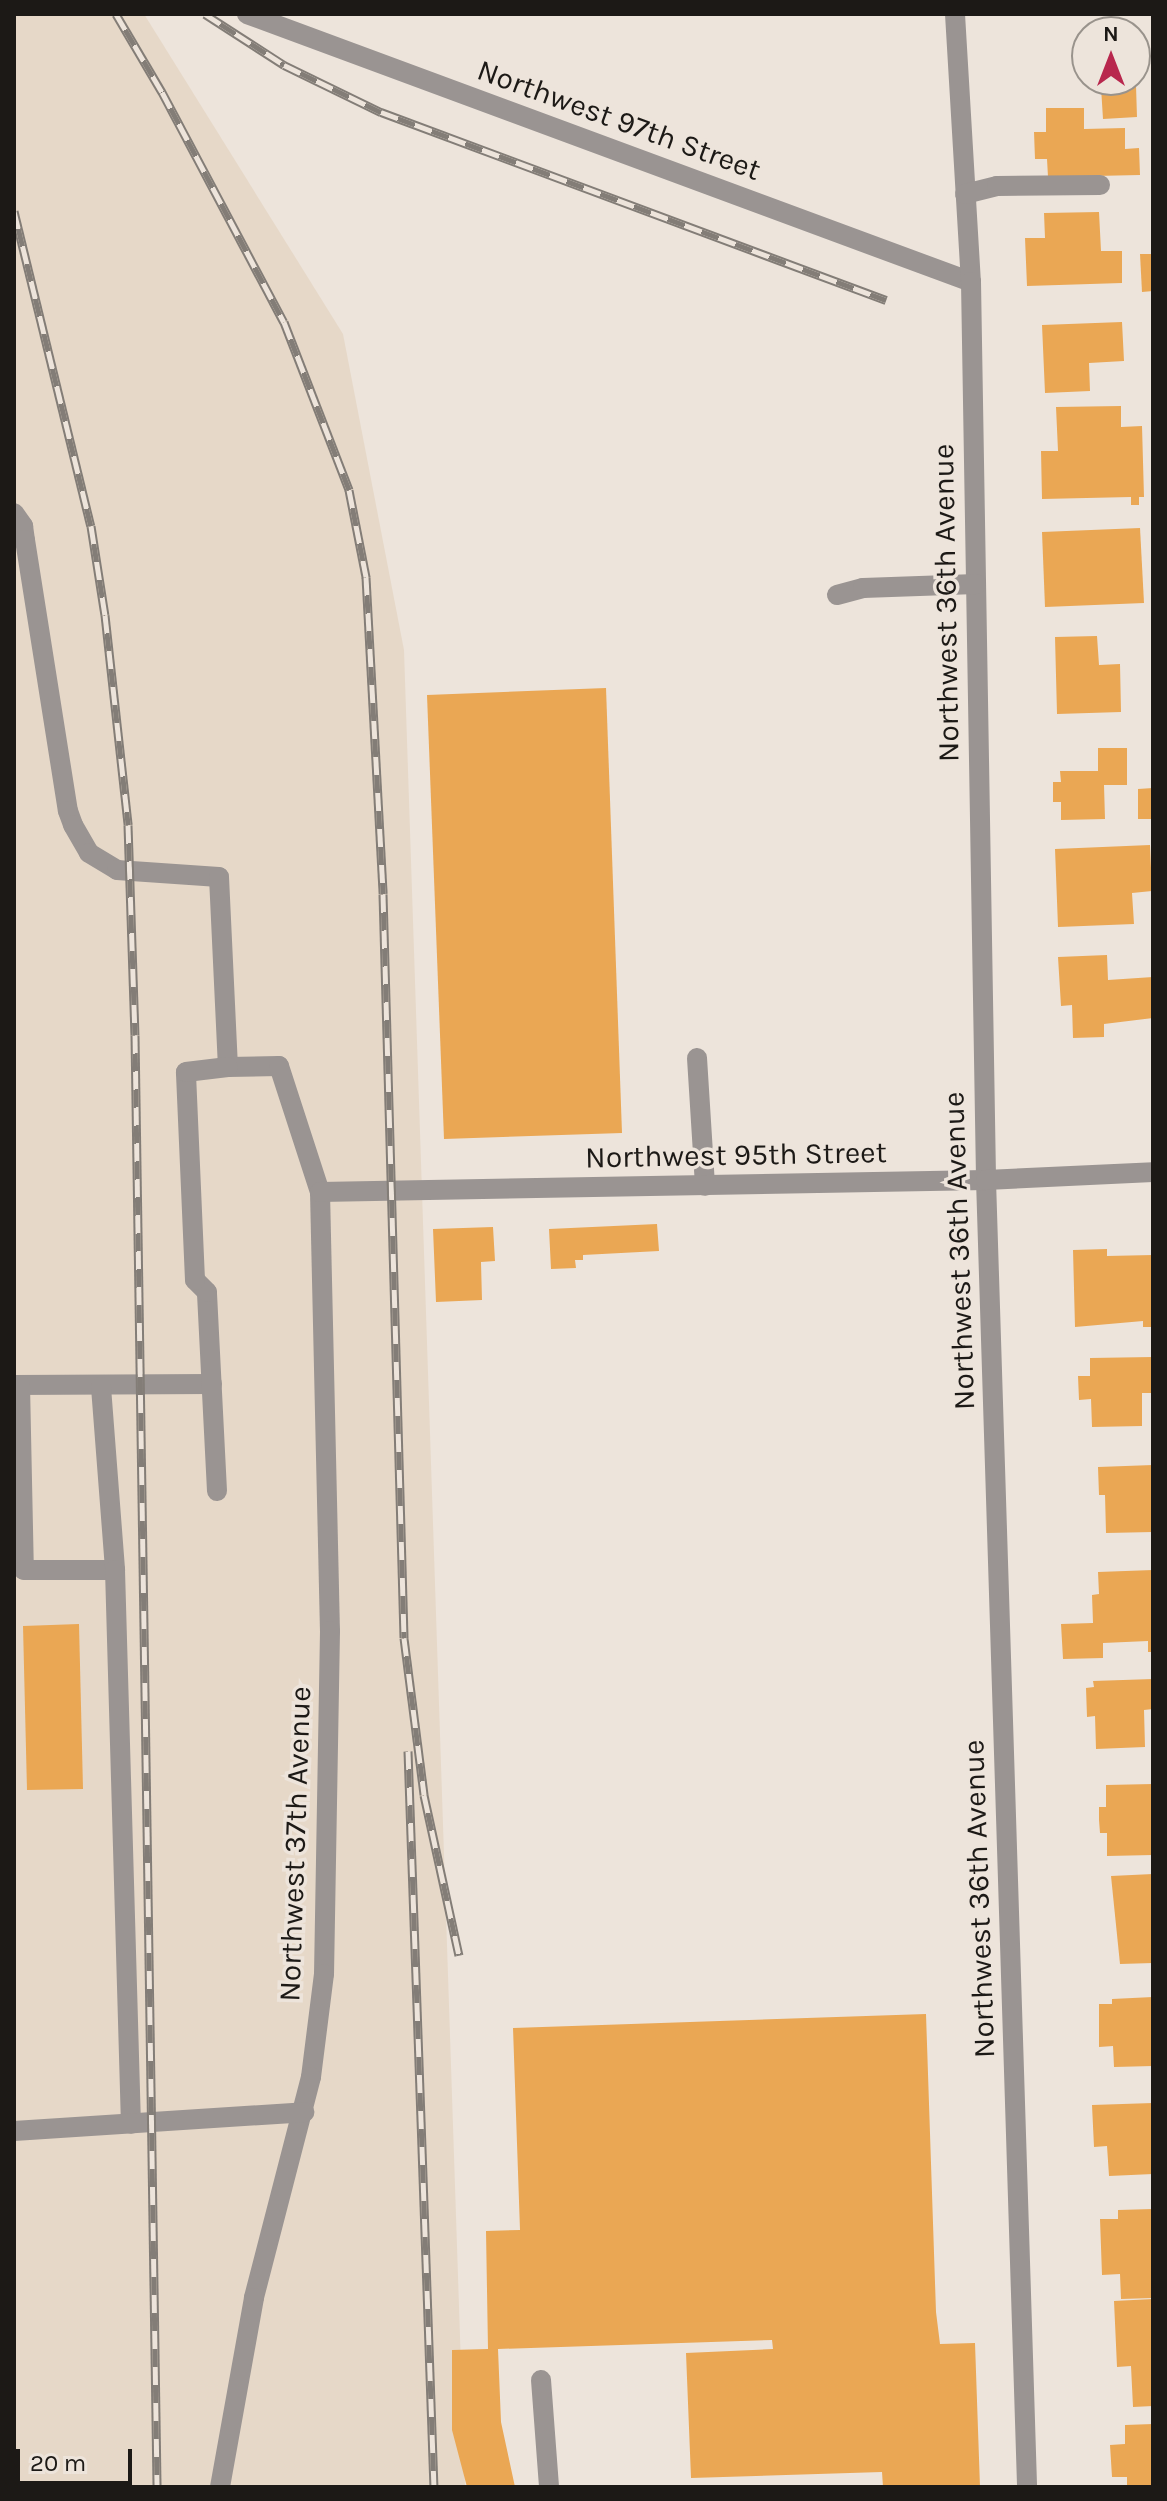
<!DOCTYPE html>
<style>
body{margin:0}
#map{position:relative;width:1167px;height:2501px;overflow:hidden;background:#ede4db;font-family:Karla,sans-serif}
div>[style]{position:absolute}
.built>*{inset:0;background:#e6d8c8}
.building>*{inset:0;background:#eaa754}
.minor>*{height:20px;margin:-10px;padding:0 10px;transform-origin:10px;border-radius:10px;background:#9a9492}
.rail>*{height:9px;margin-top:-4.5px;transform-origin:0;background:repeating-linear-gradient(90deg,#ede4db 0 18px,#837d77 0 36px);box-sizing:border-box;border-block:2px solid #837d77}
span{translate:-50% -50%;white-space:nowrap;text-align:center;line-height:1.15;-webkit-text-stroke:7px #ede4db;paint-order:stroke}
.street-label{font-size:30px;color:#1c1916}
.frame{position:absolute;inset:0;border:16px solid #1c1916;pointer-events:none}
.north{position:absolute;left:1071px;top:16px;width:80px;height:80px;box-sizing:border-box;background:#ede4db;border:2px solid #99938c;border-radius:50%;rotate:0deg;font-size:22px;font-weight:700;line-height:32px;text-align:center;color:#1c1916}
.north::after{content:'';display:block;margin:auto;width:28px;height:36px;background:#b8274d;clip-path:polygon(50% 0,100% 100%,50% 72%,0 100%)}
.scale{position:absolute;left:16px;top:2449px;width:116px;height:36px;box-sizing:border-box;border:4px solid #1c1916;border-top:0;padding-left:10px;font-size:24px;line-height:28px;white-space:nowrap;color:#1c1916;-webkit-text-stroke:6px #ede4db;paint-order:stroke}
</style>
<div id="map">
<div class="built">
<div style="clip-path:polygon(14px 14px,144px 14px,343px 334px,404px 650px,465px 2487px,14px 2487px)"></div>
</div>
<div class="building">
<div style="clip-path:polygon(1136px 86px,1137px 117px,1103px 119px,1101px 87px)"></div>
<div style="clip-path:polygon(1046px 108px,1084px 108px,1084px 129px,1125px 128px,1125px 149px,1139px 148px,1140px 175px,1048px 177px,1047px 159px,1035px 159px,1034px 132px,1046px 132px)"></div>
<div style="clip-path:polygon(1099px 212px,1101px 251px,1122px 251px,1122px 283px,1027px 286px,1025px 238px,1045px 238px,1044px 213px)"></div>
<div style="clip-path:polygon(1140px 254px,1153px 254px,1153px 291px,1142px 292px)"></div>
<div style="clip-path:polygon(1122px 322px,1124px 361px,1089px 363px,1090px 391px,1045px 393px,1042px 325px)"></div>
<div style="clip-path:polygon(1121px 406px,1121px 427px,1142px 426px,1144px 497px,1139px 497px,1139px 505px,1131px 505px,1131px 497px,1042px 499px,1041px 451px,1058px 451px,1056px 407px)"></div>
<div style="clip-path:polygon(1140px 528px,1144px 603px,1045px 607px,1042px 532px)"></div>
<div style="clip-path:polygon(1097px 636px,1099px 665px,1120px 664px,1121px 712px,1057px 714px,1055px 637px)"></div>
<div style="clip-path:polygon(606px 688px,622px 1133px,444px 1139px,427px 695px)"></div>
<div style="clip-path:polygon(1098px 748px,1127px 748px,1127px 785px,1104px 785px,1105px 819px,1061px 820px,1061px 802px,1053px 802px,1053px 782px,1061px 782px,1060px 771px,1098px 771px)"></div>
<div style="clip-path:polygon(1153px 788px,1153px 819px,1138px 819px,1138px 789px)"></div>
<div style="clip-path:polygon(1150px 845px,1152px 891px,1132px 893px,1134px 924px,1058px 927px,1055px 849px)"></div>
<div style="clip-path:polygon(1107px 955px,1108px 980px,1153px 977px,1153px 1018px,1104px 1024px,1104px 1037px,1073px 1038px,1072px 1005px,1061px 1006px,1058px 957px)"></div>
<div style="clip-path:polygon(657px 1224px,659px 1251px,583px 1255px,583px 1260px,575px 1260px,576px 1268px,551px 1269px,549px 1229px)"></div>
<div style="clip-path:polygon(493px 1227px,495px 1261px,481px 1262px,482px 1300px,436px 1302px,433px 1229px)"></div>
<div style="clip-path:polygon(1107px 1249px,1107px 1256px,1153px 1255px,1153px 1327px,1143px 1327px,1143px 1321px,1075px 1327px,1073px 1250px)"></div>
<div style="clip-path:polygon(1153px 1357px,1153px 1393px,1142px 1393px,1142px 1426px,1092px 1427px,1091px 1399px,1079px 1400px,1078px 1376px,1090px 1376px,1090px 1358px)"></div>
<div style="clip-path:polygon(1153px 1465px,1153px 1532px,1106px 1533px,1105px 1495px,1099px 1495px,1098px 1467px)"></div>
<div style="clip-path:polygon(1153px 1570px,1153px 1652px,1148px 1652px,1148px 1641px,1103px 1643px,1103px 1658px,1063px 1659px,1061px 1624px,1093px 1623px,1092px 1595px,1099px 1594px,1098px 1572px)"></div>
<div style="clip-path:polygon(79px 1624px,83px 1789px,27px 1790px,23px 1626px)"></div>
<div style="clip-path:polygon(1153px 1679px,1153px 1709px,1144px 1710px,1145px 1747px,1096px 1749px,1095px 1716px,1087px 1717px,1086px 1688px,1094px 1687px,1093px 1681px)"></div>
<div style="clip-path:polygon(1153px 1784px,1153px 1855px,1107px 1856px,1107px 1833px,1100px 1833px,1099px 1820px,1099px 1807px,1106px 1807px,1106px 1785px)"></div>
<div style="clip-path:polygon(1153px 1874px,1153px 1963px,1120px 1964px,1111px 1876px)"></div>
<div style="clip-path:polygon(1153px 1997px,1153px 2066px,1114px 2067px,1113px 2046px,1099px 2047px,1099px 2004px,1112px 2004px,1112px 1999px)"></div>
<div style="clip-path:polygon(926px 2014px,936px 2312px,940px 2344px,975px 2343px,980px 2487px,883px 2487px,882px 2472px,691px 2478px,686px 2353px,773px 2349px,772px 2340px,498px 2349px,501px 2422px,515px 2487px,467px 2487px,452px 2430px,452px 2350px,488px 2349px,486px 2231px,520px 2230px,513px 2028px)"></div>
<div style="clip-path:polygon(1153px 2103px,1153px 2174px,1109px 2176px,1107px 2146px,1094px 2147px,1092px 2105px)"></div>
<div style="clip-path:polygon(1153px 2209px,1153px 2298px,1121px 2299px,1120px 2274px,1102px 2275px,1100px 2219px,1118px 2219px,1118px 2210px)"></div>
<div style="clip-path:polygon(1153px 2299px,1153px 2406px,1133px 2407px,1131px 2366px,1117px 2367px,1114px 2301px)"></div>
<div style="clip-path:polygon(1153px 2424px,1153px 2487px,1127px 2487px,1127px 2477px,1112px 2477px,1110px 2445px,1125px 2444px,1125px 2425px)"></div>
</div>
<div class="minor">
<div style="left:247px;top:14px;width:772px;rotate:20.31deg"></div>
<div style="left:955px;top:14px;width:268px;rotate:86.6deg"></div>
<div style="left:971px;top:282px;width:898px;rotate:89.04deg"></div>
<div style="left:986px;top:1180px;width:1308px;rotate:88.2deg"></div>
<div style="left:965px;top:194px;width:33px;rotate:-14deg"></div>
<div style="left:997px;top:186px;width:103px;rotate:-0.6deg"></div>
<div style="left:14px;top:513px;width:16px;rotate:55deg"></div>
<div style="left:23px;top:526px;width:14px;rotate:82deg"></div>
<div style="left:25px;top:540px;width:274px;rotate:81deg"></div>
<div style="left:68px;top:811px;width:15px;rotate:70deg"></div>
<div style="left:73px;top:825px;width:32px;rotate:60deg"></div>
<div style="left:89px;top:853px;width:33px;rotate:31deg"></div>
<div style="left:117px;top:870px;width:102px;rotate:3.9deg"></div>
<div style="left:219px;top:877px;width:190px;rotate:87.3deg"></div>
<div style="left:228px;top:1067px;width:51px;rotate:-1.1deg"></div>
<div style="left:279px;top:1066px;width:133px;rotate:72deg"></div>
<div style="left:320px;top:1192px;width:439px;rotate:88.7deg"></div>
<div style="left:330px;top:1631px;width:343px;rotate:91deg"></div>
<div style="left:324px;top:1974px;width:104px;rotate:97.2deg"></div>
<div style="left:311px;top:2077px;width:228px;rotate:104.5deg"></div>
<div style="left:254px;top:2298px;width:192px;rotate:100.2deg"></div>
<div style="left:837px;top:595px;width:27px;rotate:-15deg"></div>
<div style="left:863px;top:588px;width:113px;rotate:-2deg"></div>
<div style="left:697px;top:1058px;width:128px;rotate:86.4deg"></div>
<div style="left:320px;top:1192px;width:666px;rotate:-1.03deg"></div>
<div style="left:986px;top:1180px;width:167px;rotate:-2.7deg"></div>
<div style="left:14px;top:1385px;width:198px;rotate:-0.3deg"></div>
<div style="left:20px;top:1385px;width:185px;rotate:88.8deg"></div>
<div style="left:24px;top:1570px;width:91px"></div>
<div style="left:101px;top:1387px;width:184px;rotate:85.6deg"></div>
<div style="left:115px;top:1570px;width:554px;rotate:88.35deg"></div>
<div style="left:217px;top:1491px;width:199px;rotate:-92.9deg"></div>
<div style="left:207px;top:1292px;width:17px;rotate:-135deg"></div>
<div style="left:195px;top:1280px;width:208px;rotate:-92.5deg"></div>
<div style="left:186px;top:1072px;width:42px;rotate:-6.8deg"></div>
<div style="left:14px;top:2131px;width:291px;rotate:-3.7deg"></div>
<div style="left:541px;top:2380px;width:107px;rotate:85.7deg"></div>
</div>
<div class="rail">
<div style="left:116px;top:14px;width:91px;rotate:59.5deg"></div>
<div style="left:162px;top:92px;width:260px;rotate:62.1deg"></div>
<div style="left:284px;top:322px;width:180px;rotate:68.8deg"></div>
<div style="left:349px;top:490px;width:89px;rotate:78.9deg"></div>
<div style="left:366px;top:577px;width:317px;rotate:86.9deg"></div>
<div style="left:383px;top:894px;width:744px;rotate:88.38deg"></div>
<div style="left:404px;top:1638px;width:158px;rotate:82.7deg"></div>
<div style="left:424px;top:1795px;width:164px;rotate:77.7deg"></div>
<div style="left:205px;top:14px;width:94px;rotate:32.8deg"></div>
<div style="left:284px;top:65px;width:108px;rotate:25.9deg"></div>
<div style="left:381px;top:112px;width:539px;rotate:20.42deg"></div>
<div style="left:14px;top:211px;width:324px;rotate:76.3deg"></div>
<div style="left:91px;top:526px;width:90px;rotate:81.1deg"></div>
<div style="left:105px;top:615px;width:211px;rotate:83.7deg"></div>
<div style="left:128px;top:825px;width:210px;rotate:88.1deg"></div>
<div style="left:135px;top:1035px;width:1452px;rotate:89.13deg"></div>
<div style="left:408px;top:1751px;width:736px;rotate:87.98deg"></div>
</div>
<div class="street-label">
<span style="left:619px;top:120px;rotate:20deg">Northwest 97th Street</span>
<span style="left:946px;top:603px;rotate:-91deg">Northwest 36th Avenue</span>
<span style="left:736px;top:1155px;rotate:-1deg">Northwest 95th Street</span>
<span style="left:959px;top:1251px;rotate:-92deg">Northwest 36th Avenue</span>
<span style="left:295px;top:1844px;rotate:-88deg">Northwest 37th Avenue</span>
<span style="left:979px;top:1899px;rotate:-92deg">Northwest 36th Avenue</span>
</div>
<div class="frame"></div>
<div class="north">N</div>
<div class="scale">20 m</div>
</div>
